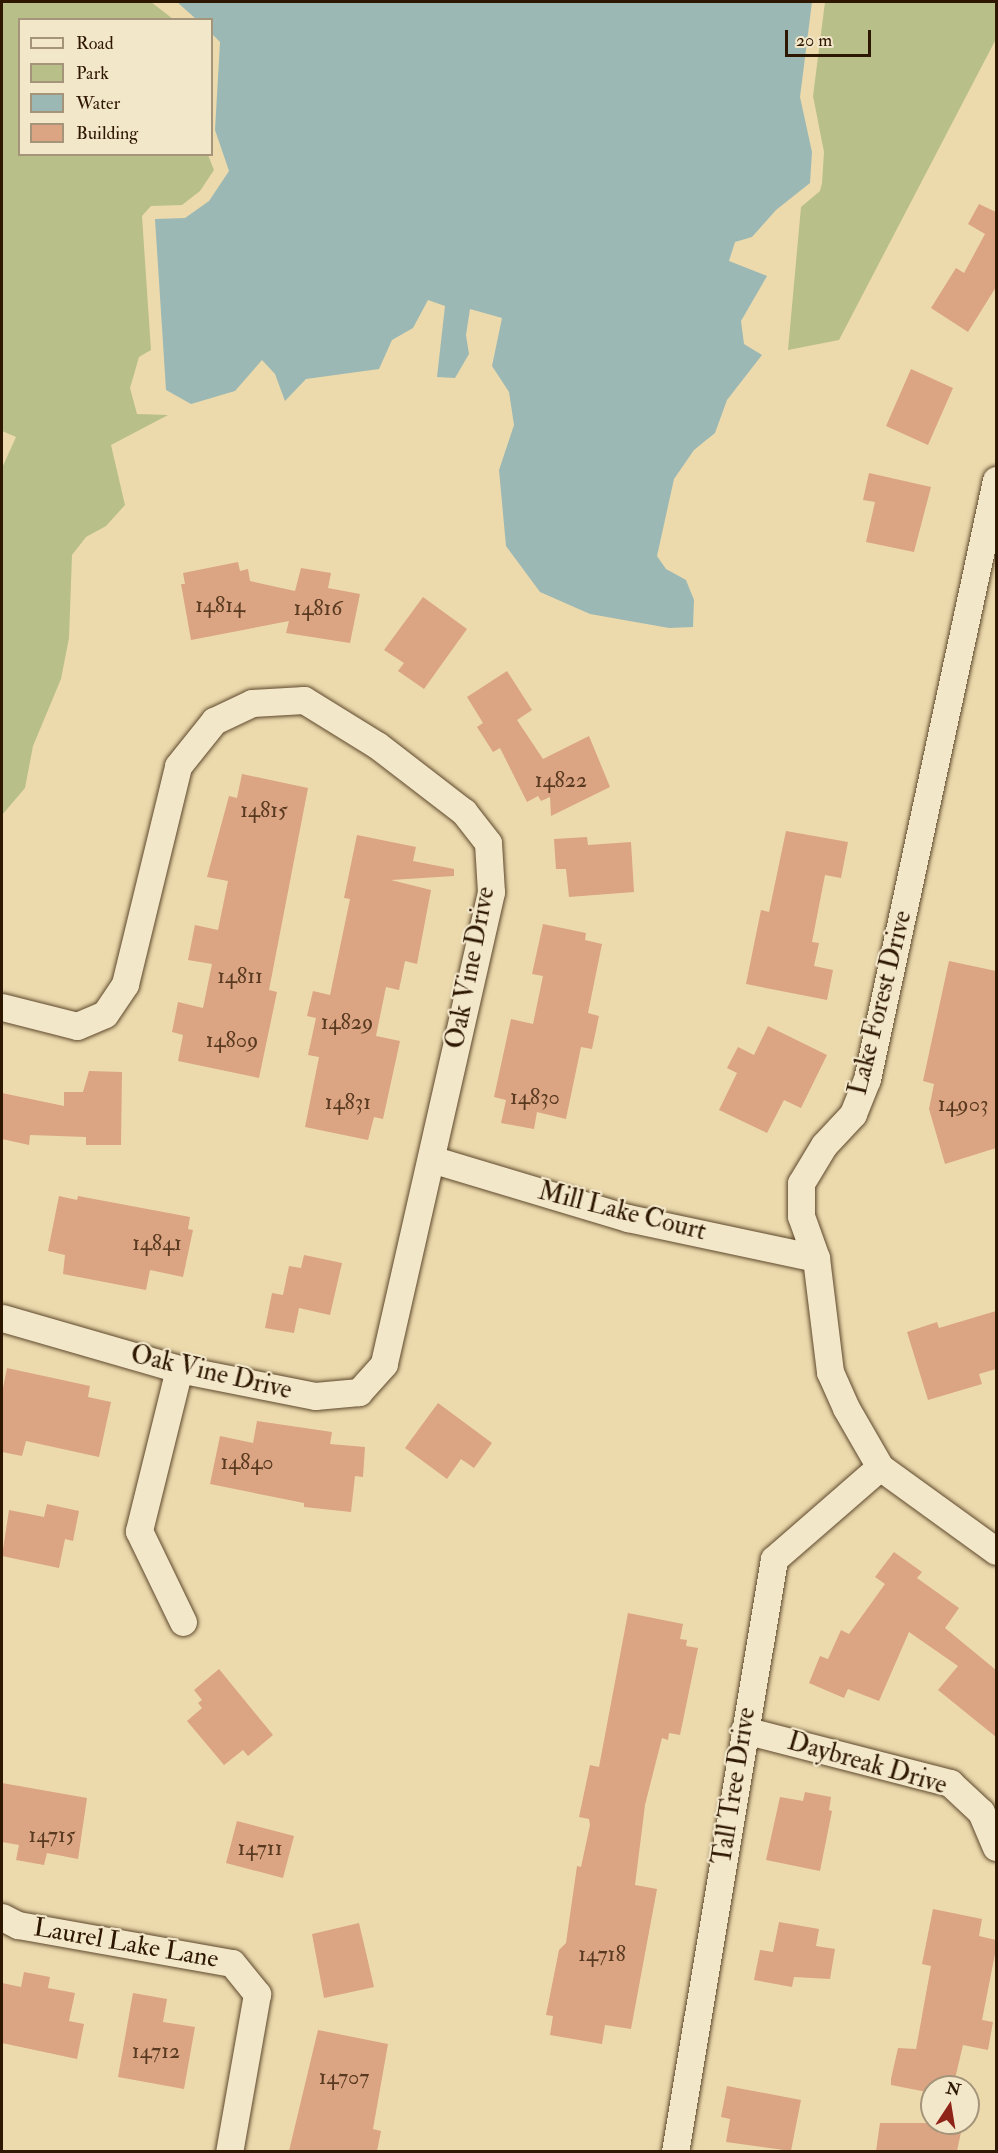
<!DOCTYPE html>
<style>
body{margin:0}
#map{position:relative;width:998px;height:2153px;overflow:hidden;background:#ecdaad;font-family:"IM FELL Double Pica",serif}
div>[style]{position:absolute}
.green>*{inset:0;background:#b9bf89}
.water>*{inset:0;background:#9cb8b4}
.building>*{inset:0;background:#dba482}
.roads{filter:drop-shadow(0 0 2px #5e482c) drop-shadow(0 0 2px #5e482c)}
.minor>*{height:27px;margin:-13.5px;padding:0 13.5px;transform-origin:13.5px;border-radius:13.5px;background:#f3e7ca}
span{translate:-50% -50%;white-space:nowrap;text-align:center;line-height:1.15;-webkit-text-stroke:4.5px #f3e7ca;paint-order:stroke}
.number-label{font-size:22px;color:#593a21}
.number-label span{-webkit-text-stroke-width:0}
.street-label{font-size:26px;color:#2e1701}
.frame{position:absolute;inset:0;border:3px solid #2e1701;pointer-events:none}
.legend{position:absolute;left:18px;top:18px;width:195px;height:138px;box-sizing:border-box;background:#f3e7ca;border:2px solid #a4947a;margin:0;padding:8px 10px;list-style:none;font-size:18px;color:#2e1701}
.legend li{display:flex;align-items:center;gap:12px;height:30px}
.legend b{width:30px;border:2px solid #a4947a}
.north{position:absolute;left:920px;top:2075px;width:60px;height:60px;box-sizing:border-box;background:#f3e7ca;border:2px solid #a4947a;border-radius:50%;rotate:12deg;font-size:16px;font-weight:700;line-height:24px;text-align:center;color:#2e1701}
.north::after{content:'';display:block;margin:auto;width:21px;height:27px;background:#8f2418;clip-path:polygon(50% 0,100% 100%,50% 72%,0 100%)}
.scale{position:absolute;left:785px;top:30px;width:86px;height:27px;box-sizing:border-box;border:3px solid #2e1701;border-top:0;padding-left:8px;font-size:18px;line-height:21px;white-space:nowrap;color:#2e1701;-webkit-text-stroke:4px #f3e7ca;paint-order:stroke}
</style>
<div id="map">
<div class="green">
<div style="clip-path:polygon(2px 2px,151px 2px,173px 19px,20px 20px,20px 154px,208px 155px,214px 170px,200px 191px,182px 205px,151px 206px,142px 216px,151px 350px,139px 357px,130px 388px,137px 414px,168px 415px,111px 445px,125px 505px,106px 526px,86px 537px,72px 555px,69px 638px,61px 679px,33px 746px,25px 788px,2px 815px,2px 468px,16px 437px,2px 431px)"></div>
<div style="clip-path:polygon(825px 2px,996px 2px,996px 39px,839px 340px,788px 350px,801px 207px,820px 191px,822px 183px,824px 152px,813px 96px)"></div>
</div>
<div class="water">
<div style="clip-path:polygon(177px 2px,812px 2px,800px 97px,812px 152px,810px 183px,776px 210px,752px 237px,735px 242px,729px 261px,767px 276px,741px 321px,744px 344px,762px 355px,727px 400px,715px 433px,694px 450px,674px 479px,657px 556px,666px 569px,686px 580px,694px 600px,693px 627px,669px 628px,590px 614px,540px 592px,506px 546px,499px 470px,514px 425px,509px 392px,492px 366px,502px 318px,470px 309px,466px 335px,469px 354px,455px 378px,437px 377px,445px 306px,428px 300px,413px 328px,392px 340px,379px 369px,306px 379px,285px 401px,275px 374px,262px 360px,235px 391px,191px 404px,166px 390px,155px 219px,185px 218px,209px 201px,229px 171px,215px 130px,220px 42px,212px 34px,212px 20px,196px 19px)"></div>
</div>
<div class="building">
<div style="clip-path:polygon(979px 204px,996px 212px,996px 287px,968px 332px,931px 308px,956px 268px,964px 273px,985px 234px,968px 224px)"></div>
<div style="clip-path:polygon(911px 369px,953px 388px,928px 445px,886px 426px)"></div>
<div style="clip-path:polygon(869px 473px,931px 487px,914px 552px,866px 542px,875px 502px,863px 500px)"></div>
<div style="clip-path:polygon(238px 562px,240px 571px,248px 569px,250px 581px,295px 591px,301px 568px,331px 573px,328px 588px,360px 594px,350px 643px,286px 633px,289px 621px,191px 640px,181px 584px,185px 584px,183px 573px)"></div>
<div style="clip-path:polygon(423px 597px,467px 629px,424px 689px,398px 671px,404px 663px,384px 650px)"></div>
<div style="clip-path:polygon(507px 671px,532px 710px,517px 720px,543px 759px,589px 736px,610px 787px,551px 816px,550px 797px,541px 801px,538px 796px,527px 802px,500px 748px,493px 752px,477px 727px,483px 723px,467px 697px)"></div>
<div style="clip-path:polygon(242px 774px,308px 788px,269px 990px,277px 992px,259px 1078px,178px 1061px,183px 1035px,172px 1032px,178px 1002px,203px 1008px,212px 964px,188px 960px,195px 925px,218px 930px,228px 881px,207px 877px,229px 796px,237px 798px)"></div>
<div style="clip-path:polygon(786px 831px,848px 842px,841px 878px,825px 875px,812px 942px,819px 943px,814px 966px,833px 970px,827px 1000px,746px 984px,761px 910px,769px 912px)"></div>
<div style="clip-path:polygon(357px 835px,416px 847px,413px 861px,454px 869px,454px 876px,391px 880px,431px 890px,417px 964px,405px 961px,399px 990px,386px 987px,376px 1036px,400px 1041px,383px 1119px,374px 1117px,368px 1140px,305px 1127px,319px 1057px,308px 1055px,316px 1018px,307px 1016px,313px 991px,330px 995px,350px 899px,344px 898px)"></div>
<div style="clip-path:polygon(587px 837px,588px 845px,631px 842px,634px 892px,569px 897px,566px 869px,556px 869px,554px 839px)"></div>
<div style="clip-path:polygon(543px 924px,586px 933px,585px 940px,602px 944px,588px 1013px,599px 1016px,592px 1049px,581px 1047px,566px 1119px,537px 1112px,534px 1129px,501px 1123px,506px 1100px,494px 1097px,511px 1019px,533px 1024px,543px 976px,532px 974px)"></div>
<div style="clip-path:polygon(949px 961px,996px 971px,996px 1148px,945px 1164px,929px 1109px,934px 1084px,923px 1081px)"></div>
<div style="clip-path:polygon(768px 1026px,827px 1055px,801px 1108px,784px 1100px,767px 1133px,719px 1110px,737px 1073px,727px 1068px,738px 1047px,754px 1055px)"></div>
<div style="clip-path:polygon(89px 1071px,122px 1072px,121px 1145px,86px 1145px,86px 1137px,30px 1135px,29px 1145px,2px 1139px,2px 1093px,64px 1106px,64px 1092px,83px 1092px)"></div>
<div style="clip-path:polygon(59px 1196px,77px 1200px,78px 1196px,190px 1217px,188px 1229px,193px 1230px,183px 1277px,150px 1270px,146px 1290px,63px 1274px,65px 1255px,48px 1251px)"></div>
<div style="clip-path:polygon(304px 1255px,342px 1263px,330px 1315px,299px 1308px,294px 1333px,265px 1328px,272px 1293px,283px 1295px,289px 1266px,301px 1268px)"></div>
<div style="clip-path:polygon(996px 1311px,996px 1369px,979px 1374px,982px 1384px,928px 1400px,907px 1332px,937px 1322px,939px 1328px)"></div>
<div style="clip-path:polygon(7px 1368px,90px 1386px,88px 1397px,111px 1402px,99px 1457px,26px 1441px,22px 1456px,2px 1452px,2px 1393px)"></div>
<div style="clip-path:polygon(438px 1403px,492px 1443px,474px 1468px,461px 1459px,447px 1479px,405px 1448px)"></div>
<div style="clip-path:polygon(257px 1421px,332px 1432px,330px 1444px,365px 1447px,363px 1477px,355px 1476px,351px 1512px,304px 1507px,304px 1503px,210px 1484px,220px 1436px,253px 1443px)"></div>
<div style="clip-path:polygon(47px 1504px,79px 1511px,73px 1541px,65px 1539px,59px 1568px,2px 1556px,9px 1510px,44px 1517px)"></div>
<div style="clip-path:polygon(894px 1552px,922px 1572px,917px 1578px,959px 1608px,945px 1628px,996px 1670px,996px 1737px,938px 1690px,958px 1666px,909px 1632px,879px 1701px,848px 1689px,844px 1698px,809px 1683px,820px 1656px,828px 1659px,841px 1630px,849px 1634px,885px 1584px,875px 1577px)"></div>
<div style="clip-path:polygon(628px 1613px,683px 1624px,680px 1639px,687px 1640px,686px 1646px,698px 1648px,680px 1735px,669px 1733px,668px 1740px,662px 1738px,645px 1805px,635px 1885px,657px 1889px,631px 2029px,605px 2025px,602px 2044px,550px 2035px,553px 2016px,546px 2015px,559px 1950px,566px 1943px,577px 1866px,581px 1867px,590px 1825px,589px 1819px,579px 1817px,590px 1765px,599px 1767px)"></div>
<div style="clip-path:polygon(219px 1669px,273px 1735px,248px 1756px,243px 1750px,224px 1765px,187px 1721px,202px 1708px,198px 1703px,202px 1700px,194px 1690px)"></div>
<div style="clip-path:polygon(2px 1783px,87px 1798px,78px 1859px,47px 1853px,44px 1865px,16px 1860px,19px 1845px,2px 1842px)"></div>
<div style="clip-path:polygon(805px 1792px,831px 1797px,829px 1810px,832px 1811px,820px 1871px,766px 1860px,780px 1797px,803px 1801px)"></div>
<div style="clip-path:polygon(237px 1821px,294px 1836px,283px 1878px,226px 1863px)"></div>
<div style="clip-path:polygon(933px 1909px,982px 1919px,979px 1936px,996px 1940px,996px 1949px,982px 2020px,993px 2022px,988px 2050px,963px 2045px,953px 2087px,932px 2087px,932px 2093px,891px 2085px,891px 2079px,898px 2048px,916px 2049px,931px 1966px,922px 1964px)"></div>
<div style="clip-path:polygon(779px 1922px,819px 1929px,816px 1946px,835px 1949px,830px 1979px,794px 1977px,792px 1987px,754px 1980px,760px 1950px,773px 1952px)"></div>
<div style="clip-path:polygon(359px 1923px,374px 1987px,324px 1998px,312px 1934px)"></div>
<div style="clip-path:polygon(24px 1972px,50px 1977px,48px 1988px,75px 1993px,69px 2021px,84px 2024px,77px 2059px,2px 2043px,2px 1983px,21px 1987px)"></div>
<div style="clip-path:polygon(133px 1993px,167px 1999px,163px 2022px,195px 2027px,184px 2089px,118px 2077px)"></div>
<div style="clip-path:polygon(318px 2030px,388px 2044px,373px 2129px,381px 2131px,377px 2151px,289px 2151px)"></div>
<div style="clip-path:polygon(727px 2086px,801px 2100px,791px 2151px,726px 2142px,730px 2119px,721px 2117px)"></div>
<div style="clip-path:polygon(880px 2123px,963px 2123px,957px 2151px,876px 2151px)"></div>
</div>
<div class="roads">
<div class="minor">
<div style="left:996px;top:480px;width:613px;rotate:102.15deg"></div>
<div style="left:867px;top:1079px;width:38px;rotate:112deg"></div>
<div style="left:853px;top:1114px;width:42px;rotate:133.1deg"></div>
<div style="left:824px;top:1145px;width:44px;rotate:121.2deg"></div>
<div style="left:801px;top:1183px;width:33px;rotate:90deg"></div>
<div style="left:801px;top:1216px;width:45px;rotate:70.3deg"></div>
<div style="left:816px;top:1258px;width:115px;rotate:83deg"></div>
<div style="left:830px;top:1372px;width:39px;rotate:66deg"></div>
<div style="left:846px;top:1408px;width:68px;rotate:60deg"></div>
<div style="left:880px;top:1467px;width:143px;rotate:35.9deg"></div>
<div style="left:2px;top:1007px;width:77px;rotate:14.2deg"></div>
<div style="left:77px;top:1026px;width:30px;rotate:-23deg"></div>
<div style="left:105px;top:1014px;width:36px;rotate:-56deg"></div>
<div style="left:125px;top:984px;width:224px;rotate:-76.3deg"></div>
<div style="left:178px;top:766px;width:58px;rotate:-51.3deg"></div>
<div style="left:214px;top:721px;width:42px;rotate:-25.3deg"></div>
<div style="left:252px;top:703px;width:52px;rotate:-3.3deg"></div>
<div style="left:304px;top:700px;width:86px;rotate:31.7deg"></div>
<div style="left:377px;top:745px;width:110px;rotate:37.6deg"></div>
<div style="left:464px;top:812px;width:39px;rotate:52deg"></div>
<div style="left:488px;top:843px;width:49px;rotate:86.5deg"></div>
<div style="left:491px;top:892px;width:484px;rotate:102.8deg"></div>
<div style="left:384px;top:1364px;width:38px;rotate:132deg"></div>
<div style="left:359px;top:1392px;width:44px;rotate:174.8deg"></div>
<div style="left:315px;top:1396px;width:139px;rotate:-168.8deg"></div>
<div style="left:179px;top:1369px;width:184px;rotate:-163.9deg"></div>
<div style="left:431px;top:1159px;width:206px;rotate:16.7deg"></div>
<div style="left:628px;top:1218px;width:192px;rotate:12deg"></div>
<div style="left:179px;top:1369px;width:167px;rotate:103.9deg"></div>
<div style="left:139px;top:1531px;width:101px;rotate:64.2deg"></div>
<div style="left:744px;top:1730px;width:213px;rotate:14.4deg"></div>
<div style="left:950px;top:1783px;width:42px;rotate:43.1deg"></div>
<div style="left:981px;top:1812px;width:38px;rotate:67deg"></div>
<div style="left:2px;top:1917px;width:18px;rotate:27deg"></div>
<div style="left:18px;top:1925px;width:217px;rotate:10.1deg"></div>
<div style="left:232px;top:1963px;width:40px;rotate:51deg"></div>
<div style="left:257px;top:1994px;width:160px;rotate:100deg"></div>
<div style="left:675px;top:2152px;width:601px;rotate:-80.52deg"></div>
<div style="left:774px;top:1559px;width:140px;rotate:-41deg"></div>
</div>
</div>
<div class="number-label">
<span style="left:220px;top:606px">14814</span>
<span style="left:318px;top:609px">14816</span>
<span style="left:561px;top:781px">14822</span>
<span style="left:264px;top:811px">14815</span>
<span style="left:240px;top:977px">14811</span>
<span style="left:347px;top:1023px">14829</span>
<span style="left:232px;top:1041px">14809</span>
<span style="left:535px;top:1098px">14830</span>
<span style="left:348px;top:1103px">14831</span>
<span style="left:963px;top:1105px">14903</span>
<span style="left:157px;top:1244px">14841</span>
<span style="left:247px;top:1463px">14840</span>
<span style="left:52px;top:1836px">14715</span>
<span style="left:260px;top:1849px">14711</span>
<span style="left:602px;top:1955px">14718</span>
<span style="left:156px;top:2052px">14712</span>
<span style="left:344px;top:2078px">14707</span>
</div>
<div class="street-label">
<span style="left:471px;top:968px;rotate:-79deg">Oak Vine Drive</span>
<span style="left:881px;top:1003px;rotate:-76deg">Lake Forest Drive</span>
<span style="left:622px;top:1212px;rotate:14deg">Mill Lake Court</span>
<span style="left:211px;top:1373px;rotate:13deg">Oak Vine Drive</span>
<span style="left:867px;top:1764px;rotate:16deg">Daybreak Drive</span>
<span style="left:735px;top:1786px;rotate:-81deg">Tall Tree Drive</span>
<span style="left:126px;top:1944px;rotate:10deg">Laurel Lake Lane</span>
</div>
<div class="frame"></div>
<ul class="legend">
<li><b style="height:8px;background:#f3e7ca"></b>Road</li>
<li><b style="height:16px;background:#b9bf89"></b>Park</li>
<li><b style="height:16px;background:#9cb8b4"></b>Water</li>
<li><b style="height:16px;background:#dba482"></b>Building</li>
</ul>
<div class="north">N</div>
<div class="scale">20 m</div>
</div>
